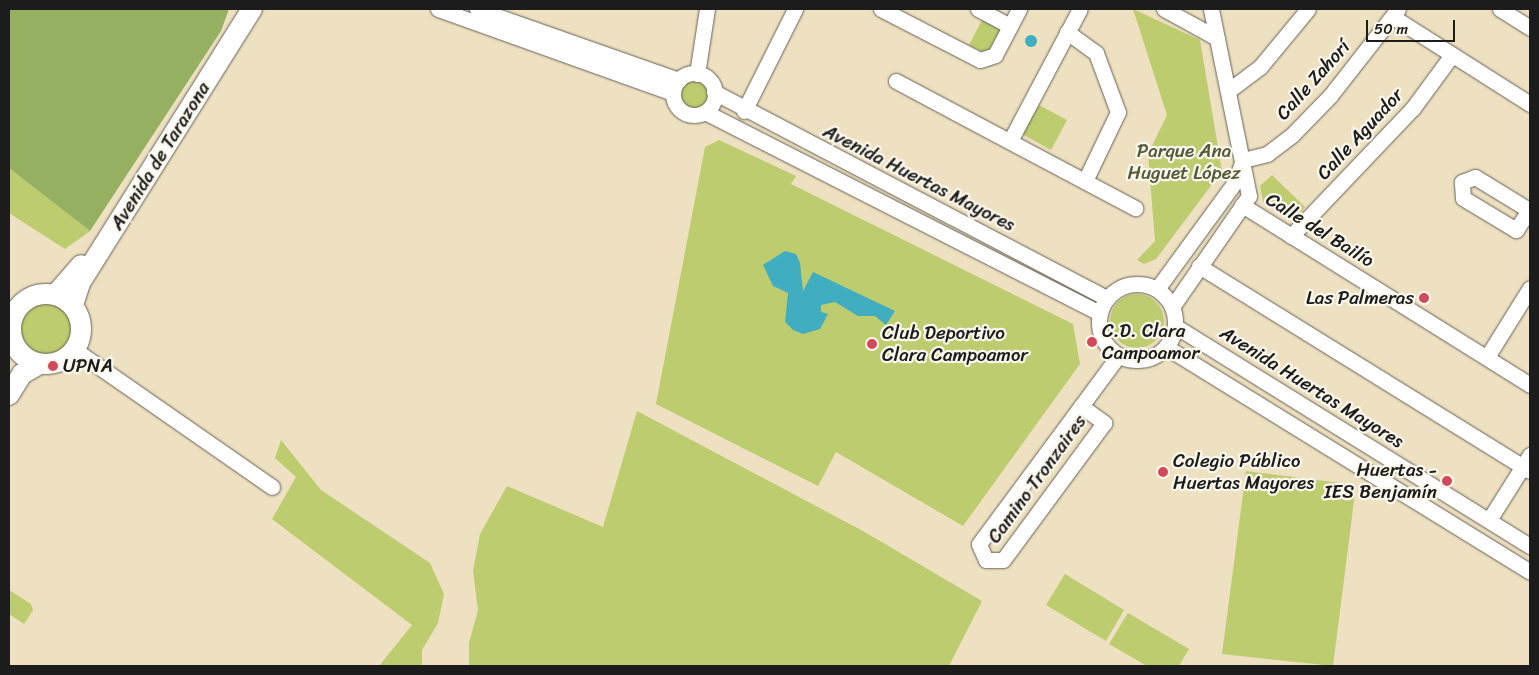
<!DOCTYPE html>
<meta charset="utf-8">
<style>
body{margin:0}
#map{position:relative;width:1539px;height:675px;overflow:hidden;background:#eee1c1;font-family:Sriracha,sans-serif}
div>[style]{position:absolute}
.green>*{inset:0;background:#bdcc6e}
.round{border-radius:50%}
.forest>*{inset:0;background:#96b061}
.water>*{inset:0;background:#41adc0}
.roads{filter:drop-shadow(0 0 1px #666156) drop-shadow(0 0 1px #666156)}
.minor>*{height:15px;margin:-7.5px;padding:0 7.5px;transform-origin:7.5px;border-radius:7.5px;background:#fff}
.minor>.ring{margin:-7.5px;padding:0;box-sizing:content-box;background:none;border:15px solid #fff;border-radius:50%}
.major>*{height:20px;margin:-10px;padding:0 10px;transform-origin:10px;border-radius:10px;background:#fff}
.major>.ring{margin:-10px;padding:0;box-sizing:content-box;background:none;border:20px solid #fff;border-radius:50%}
.dots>*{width:14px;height:14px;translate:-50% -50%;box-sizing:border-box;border:2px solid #fbf7ec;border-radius:50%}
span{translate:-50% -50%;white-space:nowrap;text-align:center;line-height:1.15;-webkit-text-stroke:4.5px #fbf7ec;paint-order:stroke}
.street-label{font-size:19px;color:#1c1c1c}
.park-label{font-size:19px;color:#545a39}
.poi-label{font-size:19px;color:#1c1c1c}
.right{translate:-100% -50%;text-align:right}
.left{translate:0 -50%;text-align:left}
.frame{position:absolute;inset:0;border:10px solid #1c1c1c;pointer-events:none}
.scale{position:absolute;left:1366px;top:20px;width:89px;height:22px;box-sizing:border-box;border:2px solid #1c1c1c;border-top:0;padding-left:6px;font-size:15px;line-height:18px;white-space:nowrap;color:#1c1c1c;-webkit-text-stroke:4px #fbf7ec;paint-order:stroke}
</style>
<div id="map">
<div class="green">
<div style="clip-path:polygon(1133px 9px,1200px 40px,1222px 171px,1156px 259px,1144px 264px,1137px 260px,1155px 241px,1148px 154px,1167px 115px)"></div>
<div style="clip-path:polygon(983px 18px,1001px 28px,987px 54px,969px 45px)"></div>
<div class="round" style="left:680px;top:80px;width:28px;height:28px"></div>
<div style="clip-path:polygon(1039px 105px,1067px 120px,1051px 150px,1022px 134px)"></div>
<div style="clip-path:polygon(719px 140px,796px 176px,791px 184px,1073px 324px,1080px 364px,963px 526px,836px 452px,818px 486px,656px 404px,705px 147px)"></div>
<div style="clip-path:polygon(9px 168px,90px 231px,65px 249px,9px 213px)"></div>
<div style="clip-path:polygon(1272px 175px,1305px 207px,1301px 212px,1285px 217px,1263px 202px,1260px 186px)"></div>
<div class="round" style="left:1110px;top:294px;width:54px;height:54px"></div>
<div class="round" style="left:18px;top:300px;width:54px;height:54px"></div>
<div style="clip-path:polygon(637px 411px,863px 531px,982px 601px,949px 666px,469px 666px,469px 643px,478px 610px,473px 571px,480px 534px,507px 486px,603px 527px)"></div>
<div style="clip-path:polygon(281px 440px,321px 490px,430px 563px,444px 594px,438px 623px,422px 650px,422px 666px,379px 666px,412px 625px,272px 519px,296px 477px,275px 458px)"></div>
<div style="clip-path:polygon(1246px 471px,1356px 485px,1333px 666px,1222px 654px)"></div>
<div style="clip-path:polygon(1065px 574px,1124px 610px,1106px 641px,1046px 605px)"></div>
<div style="clip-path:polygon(9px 590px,31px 604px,33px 610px,24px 624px,9px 614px)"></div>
<div style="clip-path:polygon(1128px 613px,1189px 649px,1179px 666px,1147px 666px,1109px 644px)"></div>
</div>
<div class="forest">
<div style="clip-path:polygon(9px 9px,229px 9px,221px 31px,90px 231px,9px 168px)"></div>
</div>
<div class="water">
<div class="round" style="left:1025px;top:35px;width:12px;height:12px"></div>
<div style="clip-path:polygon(785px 251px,796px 254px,800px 263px,803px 291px,813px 272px,895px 311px,886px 325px,875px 316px,858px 316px,835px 302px,821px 305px,821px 312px,828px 314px,820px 329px,803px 334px,793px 330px,785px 322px,788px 293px,773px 286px,763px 265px)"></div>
</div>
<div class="roads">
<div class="minor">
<div style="left:438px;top:9px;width:250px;rotate:19.7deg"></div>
<div style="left:477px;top:9px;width:214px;rotate:19.4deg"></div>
<div style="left:881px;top:9px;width:111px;rotate:27.3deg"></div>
<div style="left:980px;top:60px;width:16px;rotate:-18deg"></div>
<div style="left:995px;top:55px;width:52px;rotate:-62.4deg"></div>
<div style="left:978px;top:9px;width:36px;rotate:28deg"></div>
<div style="left:1164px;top:9px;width:60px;rotate:28.7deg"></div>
<div style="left:1500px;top:9px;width:36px;rotate:32deg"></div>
<div style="left:1393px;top:17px;width:162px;rotate:32.4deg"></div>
<div style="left:1067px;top:32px;width:36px;rotate:36deg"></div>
<div style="left:1096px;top:53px;width:63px;rotate:69.6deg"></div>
<div style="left:1118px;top:112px;width:76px;rotate:115.6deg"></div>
<div class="ring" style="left:673px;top:73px;width:27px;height:27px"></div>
<div style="left:697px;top:74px;width:66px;rotate:-81.3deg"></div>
<div style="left:896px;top:81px;width:271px;rotate:28deg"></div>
<div style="left:1228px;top:91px;width:40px;rotate:-37deg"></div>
<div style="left:1260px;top:67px;width:75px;rotate:-50.4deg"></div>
<div style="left:714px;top:92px;width:444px;rotate:27.7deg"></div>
<div style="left:744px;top:111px;width:114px;rotate:-63.4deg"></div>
<div style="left:705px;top:112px;width:442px;rotate:27deg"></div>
<div style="left:1010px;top:141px;width:149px;rotate:-62.1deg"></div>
<div style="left:1243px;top:160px;width:25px;rotate:-14deg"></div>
<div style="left:1267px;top:154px;width:31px;rotate:-37deg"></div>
<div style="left:1292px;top:135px;width:54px;rotate:-45.7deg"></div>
<div style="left:1330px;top:96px;width:110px;rotate:-52deg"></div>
<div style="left:1475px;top:177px;width:63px;rotate:31.4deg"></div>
<div style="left:1529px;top:210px;width:24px;rotate:123deg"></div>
<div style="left:1516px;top:230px;width:62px;rotate:-148.9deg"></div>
<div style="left:1463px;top:198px;width:16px;rotate:-94deg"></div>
<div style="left:1462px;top:182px;width:14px;rotate:-21deg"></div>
<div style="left:1242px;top:205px;width:340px;rotate:32deg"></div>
<div style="left:1291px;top:236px;width:177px;rotate:-46.4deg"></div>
<div style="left:1413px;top:108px;width:66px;rotate:-53.7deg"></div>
<div style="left:1199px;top:266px;width:389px;rotate:31.8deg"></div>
<div class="ring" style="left:1099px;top:284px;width:61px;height:61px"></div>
<div style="left:1157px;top:289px;width:132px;rotate:-53.9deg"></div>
<div style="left:1235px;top:182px;width:23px;rotate:-70deg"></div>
<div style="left:1172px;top:307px;width:135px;rotate:-55.3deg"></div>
<div style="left:1249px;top:196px;width:191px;rotate:-101.5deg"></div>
<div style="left:1175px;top:326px;width:418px;rotate:31.8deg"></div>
<div style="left:1166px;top:347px;width:428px;rotate:31.7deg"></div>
<div style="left:75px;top:350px;width:240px;rotate:34.8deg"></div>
<div style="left:1487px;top:357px;width:81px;rotate:-58.1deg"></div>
<div style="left:1081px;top:406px;width:29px;rotate:36deg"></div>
<div style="left:1104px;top:423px;width:170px;rotate:126.4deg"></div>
<div style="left:1003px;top:560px;width:17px;rotate:180deg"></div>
<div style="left:986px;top:560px;width:17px;rotate:-114deg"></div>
<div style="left:979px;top:544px;width:234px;rotate:-53.5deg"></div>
<div style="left:1489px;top:520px;width:77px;rotate:-57.8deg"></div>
</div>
<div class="major">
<div class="ring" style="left:11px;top:294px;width:50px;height:50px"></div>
<div style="left:56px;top:294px;width:38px;rotate:-49deg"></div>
<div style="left:73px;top:305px;width:23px;rotate:-72deg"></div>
<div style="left:80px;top:283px;width:324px;rotate:-57.9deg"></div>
<div style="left:9px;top:395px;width:25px;rotate:-58deg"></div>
<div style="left:22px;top:374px;width:20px;rotate:-30deg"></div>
</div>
</div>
<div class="dots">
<div style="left:1424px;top:298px;background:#d1495b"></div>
<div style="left:1092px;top:342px;background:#d1495b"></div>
<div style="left:872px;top:344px;background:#d1495b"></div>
<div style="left:53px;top:366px;background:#d1495b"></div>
<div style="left:1163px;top:472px;background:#d1495b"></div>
<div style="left:1447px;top:481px;background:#d1495b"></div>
</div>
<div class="street-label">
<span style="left:1313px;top:80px;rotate:-48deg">Calle Zahorí</span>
<span style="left:1360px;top:134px;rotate:-47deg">Calle Aguador</span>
<span style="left:160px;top:156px;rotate:-58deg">Avenida de Tarazona</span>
<span style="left:919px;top:178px;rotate:27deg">Avenida Huertas Mayores</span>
<span style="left:1320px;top:230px;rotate:32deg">Calle del Bailío</span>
<span style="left:1312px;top:387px;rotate:32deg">Avenida Huertas Mayores</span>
<span style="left:1037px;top:479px;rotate:-54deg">Camino Tronzaires</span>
</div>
<div class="park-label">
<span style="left:1184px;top:162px">Parque Ana<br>Huguet López</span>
</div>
<div class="poi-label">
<span class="right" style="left:1414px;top:298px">Las Palmeras</span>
<span class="left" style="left:1102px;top:342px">C.D. Clara<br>Campoamor</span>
<span class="left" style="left:882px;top:344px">Club Deportivo<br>Clara Campoamor</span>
<span class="left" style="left:63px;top:366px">UPNA</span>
<span class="left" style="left:1173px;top:472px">Colegio Público<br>Huertas Mayores</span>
<span class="right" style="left:1437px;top:481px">Huertas -<br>IES Benjamín</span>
</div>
<div class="frame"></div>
<div class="scale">50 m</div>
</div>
